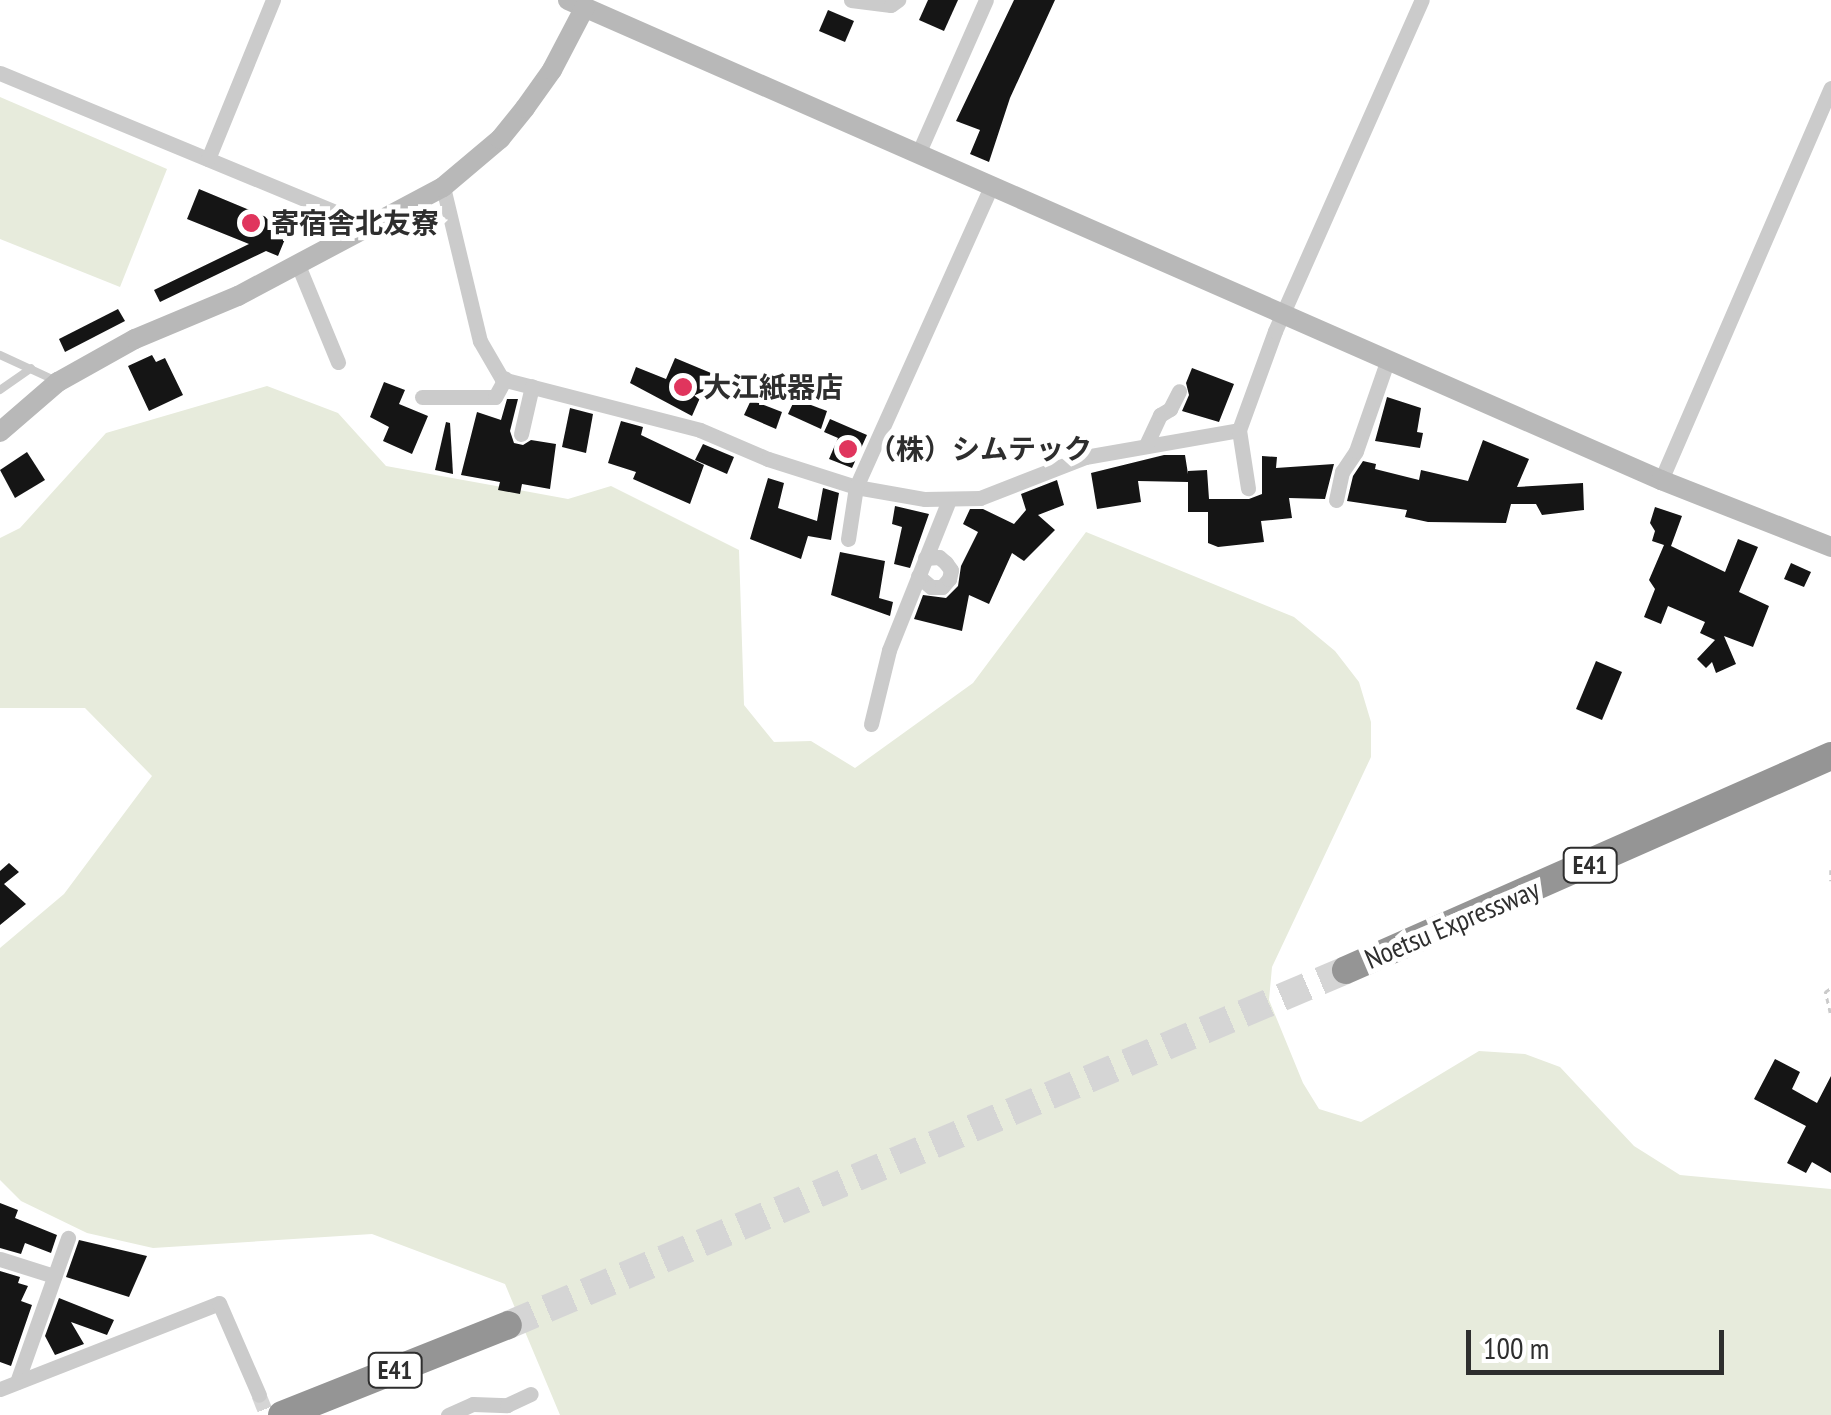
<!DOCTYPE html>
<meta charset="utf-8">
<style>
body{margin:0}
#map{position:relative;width:1831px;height:1415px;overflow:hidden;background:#fff;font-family:"PT Sans Narrow","Noto Sans JP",sans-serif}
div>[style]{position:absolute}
.green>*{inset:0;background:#e7ebdc}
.building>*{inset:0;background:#151515}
.street-tunnel>*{height:15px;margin-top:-7.5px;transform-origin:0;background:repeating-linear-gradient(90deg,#d5d5d5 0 15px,transparent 0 23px)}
.highway-tunnel>*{height:28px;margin-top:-14px;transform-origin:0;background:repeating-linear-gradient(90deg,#d5d5d5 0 28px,transparent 0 42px)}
.path>*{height:2.5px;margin-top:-1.25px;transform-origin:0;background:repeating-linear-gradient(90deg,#cbcbcb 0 5px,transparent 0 10px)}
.lane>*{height:8px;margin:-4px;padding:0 4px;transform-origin:4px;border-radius:4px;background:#cbcbcb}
.street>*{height:15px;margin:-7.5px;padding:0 7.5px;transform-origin:7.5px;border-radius:7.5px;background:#cbcbcb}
.secondary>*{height:20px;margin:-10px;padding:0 10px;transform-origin:10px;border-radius:10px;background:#b8b8b8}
.highway>*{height:28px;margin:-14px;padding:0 14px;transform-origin:14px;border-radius:14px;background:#959595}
.dots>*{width:28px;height:28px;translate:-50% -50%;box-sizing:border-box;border:5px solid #fff;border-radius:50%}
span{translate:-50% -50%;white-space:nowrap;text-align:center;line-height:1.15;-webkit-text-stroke:10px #fff;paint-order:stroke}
.shield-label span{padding:2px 8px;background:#fff;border:2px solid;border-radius:8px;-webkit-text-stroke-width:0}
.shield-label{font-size:25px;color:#2e2e2e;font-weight:700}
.poi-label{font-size:28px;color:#2e2e2e;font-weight:700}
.left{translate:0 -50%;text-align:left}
.street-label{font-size:28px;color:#2e2e2e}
.scale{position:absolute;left:1466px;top:1330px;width:258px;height:45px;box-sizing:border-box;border:5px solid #2e2e2e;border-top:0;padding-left:12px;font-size:30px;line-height:35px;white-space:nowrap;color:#2e2e2e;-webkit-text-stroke:8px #fff;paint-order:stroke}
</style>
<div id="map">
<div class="green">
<div style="clip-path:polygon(0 97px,167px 169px,120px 287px,0 239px)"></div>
<div style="clip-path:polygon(267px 386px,338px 413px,386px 466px,568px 499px,611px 486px,739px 550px,744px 705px,774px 742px,811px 741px,855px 768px,973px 683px,1086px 532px,1294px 617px,1335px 651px,1359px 682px,1371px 722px,1371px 757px,1272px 967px,1269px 1000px,1303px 1083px,1319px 1109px,1361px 1122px,1479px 1051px,1525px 1054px,1560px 1067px,1634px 1146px,1680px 1175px,1831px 1189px,1831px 1415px,560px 1415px,505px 1284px,372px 1234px,153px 1248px,87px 1233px,21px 1201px,0 1180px,0 948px,64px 894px,152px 776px,85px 708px,0 708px,0 538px,20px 528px,106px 433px)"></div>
</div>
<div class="building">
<div style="clip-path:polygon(928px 0,958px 0,944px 31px,919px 20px)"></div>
<div style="clip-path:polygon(1014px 0,1055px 0,1010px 98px,989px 162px,970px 154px,980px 130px,956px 121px)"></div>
<div style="clip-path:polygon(828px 10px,854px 21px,845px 42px,819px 31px)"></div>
<div style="clip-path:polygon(199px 189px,290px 227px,278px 256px,266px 251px,160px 302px,154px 290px,249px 244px,187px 219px)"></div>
<div style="clip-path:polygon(118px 309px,125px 321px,65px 352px,59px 339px)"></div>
<div style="clip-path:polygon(152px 355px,156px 362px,165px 358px,183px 395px,149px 411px,128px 366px)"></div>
<div style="clip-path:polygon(675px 358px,711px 373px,692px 416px,630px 383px,636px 367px,666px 379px)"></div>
<div style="clip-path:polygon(1192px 368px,1234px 384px,1219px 422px,1182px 411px,1189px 395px,1186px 383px)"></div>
<div style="clip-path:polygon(384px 382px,405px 390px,399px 404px,428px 416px,412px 454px,383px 441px,389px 427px,370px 417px)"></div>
<div style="clip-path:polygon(1387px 397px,1421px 408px,1417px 432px,1423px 433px,1420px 448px,1375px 441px)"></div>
<div style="clip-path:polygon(507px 399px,518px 399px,510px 431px,514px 443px,523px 445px,531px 440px,556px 444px,550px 489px,522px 484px,520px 494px,498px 490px,500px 482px,461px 475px,477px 412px,501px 420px)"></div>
<div style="clip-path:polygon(795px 399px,827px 411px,821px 429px,788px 414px)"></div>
<div style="clip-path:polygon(751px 400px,782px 412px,776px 429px,744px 415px)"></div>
<div style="clip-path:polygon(570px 408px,593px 414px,586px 453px,562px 447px)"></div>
<div style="clip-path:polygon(830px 419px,867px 435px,852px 468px,829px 459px,838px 438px,824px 432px)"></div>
<div style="clip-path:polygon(621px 421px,643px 427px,641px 435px,704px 465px,690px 504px,633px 479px,636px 472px,608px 463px)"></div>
<div style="clip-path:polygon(446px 422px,450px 423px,453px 474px,435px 470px)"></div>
<div style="clip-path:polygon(1483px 440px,1529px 459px,1517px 487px,1583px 483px,1584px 510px,1542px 515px,1536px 504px,1511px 504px,1506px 523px,1428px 522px,1405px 517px,1407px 510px,1347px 501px,1353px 476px,1363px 461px,1376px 464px,1375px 469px,1419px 480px,1421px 470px,1468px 481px)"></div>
<div style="clip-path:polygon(703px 444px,734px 457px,727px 474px,695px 460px)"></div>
<div style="clip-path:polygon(27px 452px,45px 480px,15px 498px,0 470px)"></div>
<div style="clip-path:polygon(1164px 455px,1185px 455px,1188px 474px,1188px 471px,1207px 470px,1209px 499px,1249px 499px,1262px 494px,1262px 456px,1277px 457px,1276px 468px,1334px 464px,1325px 499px,1289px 498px,1292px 518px,1261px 521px,1264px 542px,1218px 547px,1208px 543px,1208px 512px,1188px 512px,1188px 482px,1138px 481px,1141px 502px,1097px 509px,1091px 473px)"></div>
<div style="clip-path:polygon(768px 478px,784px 483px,778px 508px,817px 521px,823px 488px,839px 493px,831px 540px,808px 536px,801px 559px,750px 539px)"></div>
<div style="clip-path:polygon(1057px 480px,1064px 505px,1038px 515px,1055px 530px,1024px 561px,1012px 553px,989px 604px,969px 595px,962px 631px,914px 619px,923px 595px,946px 598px,958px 586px,961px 566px,978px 532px,963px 524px,970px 509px,983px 509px,1014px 524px,1026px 510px,1021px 494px)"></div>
<div style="clip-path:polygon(895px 506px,929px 514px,910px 568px,894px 564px,902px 527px,892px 524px)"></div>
<div style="clip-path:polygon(1655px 507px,1682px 516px,1671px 546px,1725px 572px,1738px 539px,1758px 547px,1739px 592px,1769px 606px,1753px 647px,1724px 636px,1736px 664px,1716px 673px,1712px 662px,1706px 668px,1697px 659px,1715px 640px,1700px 633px,1705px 622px,1668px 606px,1661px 624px,1644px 617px,1655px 589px,1649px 580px,1664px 545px,1652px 541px,1655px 531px,1650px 523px)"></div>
<div style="clip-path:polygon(840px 552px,885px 561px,879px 598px,893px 602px,890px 616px,831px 595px)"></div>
<div style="clip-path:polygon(1791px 563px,1811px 572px,1804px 587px,1784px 579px)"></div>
<div style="clip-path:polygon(1596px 661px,1622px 672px,1602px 720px,1576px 709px)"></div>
<div style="clip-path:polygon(9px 863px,19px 872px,4px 884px,26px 904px,0 925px,0 871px)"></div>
<div style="clip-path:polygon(1775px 1059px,1800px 1072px,1792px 1089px,1817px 1103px,1831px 1076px,1831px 1173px,1812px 1162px,1806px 1173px,1787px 1163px,1806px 1126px,1754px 1099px)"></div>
<div style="clip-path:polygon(0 1203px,18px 1210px,15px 1218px,57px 1235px,51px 1253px,25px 1243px,21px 1254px,0 1248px)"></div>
<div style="clip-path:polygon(79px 1240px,147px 1256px,129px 1297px,66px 1277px)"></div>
<div style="clip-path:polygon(0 1271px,20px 1277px,18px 1283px,28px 1286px,21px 1301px,32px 1305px,11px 1366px,0 1362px)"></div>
<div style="clip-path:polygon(59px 1298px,114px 1320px,107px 1335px,71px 1322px,84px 1344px,55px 1355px,45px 1336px)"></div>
</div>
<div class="street-tunnel">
<div style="left:259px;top:1395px;width:22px;rotate:68deg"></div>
</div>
<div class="highway-tunnel">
<div style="left:508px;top:1325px;width:910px;rotate:-22.96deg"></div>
</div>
<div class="path">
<div style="left:1831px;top:870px;width:11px;rotate:90deg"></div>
<div style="left:1830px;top:1013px;width:22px;rotate:-103deg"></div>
<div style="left:1825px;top:992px;width:7px;rotate:-34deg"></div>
</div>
<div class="lane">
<div style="left:0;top:355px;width:60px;rotate:24.8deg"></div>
<div style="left:0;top:390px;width:38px;rotate:-35deg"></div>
</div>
<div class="street">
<div style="left:851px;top:0;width:40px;rotate:7.1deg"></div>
<div style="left:891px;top:5px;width:9px;rotate:-36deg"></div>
<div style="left:0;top:73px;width:402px;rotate:22.5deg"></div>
<div style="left:918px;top:154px;width:168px;rotate:-66.2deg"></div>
<div style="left:208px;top:159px;width:172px;rotate:-67.8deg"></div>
<div style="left:443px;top:187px;width:158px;rotate:76.5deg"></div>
<div style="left:480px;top:341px;width:44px;rotate:59.9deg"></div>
<div style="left:502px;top:379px;width:204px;rotate:14.4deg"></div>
<div style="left:700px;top:430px;width:74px;rotate:23.1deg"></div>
<div style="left:768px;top:459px;width:92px;rotate:17.7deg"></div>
<div style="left:856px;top:487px;width:70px;rotate:9.9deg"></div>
<div style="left:925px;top:499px;width:55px;rotate:-1deg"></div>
<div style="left:980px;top:498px;width:113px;rotate:-21.3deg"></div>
<div style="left:1085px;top:457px;width:156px;rotate:-9.9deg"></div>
<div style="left:1239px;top:430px;width:105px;rotate:-70deg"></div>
<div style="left:1275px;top:331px;width:362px;rotate:-66.1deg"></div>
<div style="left:298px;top:265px;width:105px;rotate:67.6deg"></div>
<div style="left:422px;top:397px;width:73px"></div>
<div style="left:495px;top:397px;width:21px;rotate:-61deg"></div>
<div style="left:1239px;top:430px;width:59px;rotate:81.2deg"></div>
<div style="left:521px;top:434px;width:49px;rotate:-77.1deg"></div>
<div style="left:1147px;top:443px;width:31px;rotate:-65deg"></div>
<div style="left:1160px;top:415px;width:12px;rotate:-31deg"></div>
<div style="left:1170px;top:409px;width:20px;rotate:-63deg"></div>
<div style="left:1661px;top:480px;width:427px;rotate:-66.6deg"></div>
<div style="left:1336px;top:500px;width:29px;rotate:-78deg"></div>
<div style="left:1342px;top:472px;width:25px;rotate:-56deg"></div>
<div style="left:1356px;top:451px;width:97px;rotate:-70.8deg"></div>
<div style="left:848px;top:539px;width:53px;rotate:-81.3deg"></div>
<div style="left:856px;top:487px;width:330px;rotate:-65.8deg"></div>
<div style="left:918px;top:576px;width:17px;rotate:40deg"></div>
<div style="left:931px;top:587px;width:11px"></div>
<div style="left:942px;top:587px;width:11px;rotate:-49deg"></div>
<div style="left:949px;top:579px;width:9px;rotate:-77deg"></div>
<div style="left:951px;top:570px;width:9px;rotate:-126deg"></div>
<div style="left:946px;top:563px;width:9px;rotate:-139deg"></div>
<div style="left:939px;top:557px;width:14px;rotate:176deg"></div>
<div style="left:871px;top:724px;width:76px;rotate:-76.3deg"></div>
<div style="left:889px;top:650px;width:162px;rotate:-68.2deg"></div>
<div style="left:0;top:1259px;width:57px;rotate:17.5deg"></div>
<div style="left:17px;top:1382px;width:153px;rotate:-70.5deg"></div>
<div style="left:0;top:1389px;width:235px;rotate:-21.4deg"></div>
<div style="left:219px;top:1303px;width:100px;rotate:66.5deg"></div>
<div style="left:448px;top:1415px;width:27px;rotate:-24deg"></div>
<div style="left:473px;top:1404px;width:34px;rotate:2deg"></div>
<div style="left:507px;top:1405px;width:26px;rotate:-25deg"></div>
</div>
<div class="secondary">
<div style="left:568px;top:0;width:1194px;rotate:23.71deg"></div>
<div style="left:1661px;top:480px;width:183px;rotate:21.5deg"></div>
<div style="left:0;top:432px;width:77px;rotate:-40.8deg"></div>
<div style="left:58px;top:382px;width:88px;rotate:-29.2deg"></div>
<div style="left:135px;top:339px;width:112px;rotate:-22.7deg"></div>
<div style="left:238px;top:296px;width:232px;rotate:-28deg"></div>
<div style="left:443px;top:187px;width:75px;rotate:-40.1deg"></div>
<div style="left:500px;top:139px;width:40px;rotate:-51deg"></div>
<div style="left:525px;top:108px;width:47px;rotate:-54.6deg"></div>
<div style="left:552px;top:70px;width:71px;rotate:-62.4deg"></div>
</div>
<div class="highway">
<div style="left:1346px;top:970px;width:530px;rotate:-23.81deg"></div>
<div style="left:282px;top:1415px;width:243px;rotate:-21.7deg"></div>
</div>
<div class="dots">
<div style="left:251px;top:223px;background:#e0355d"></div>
<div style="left:683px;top:387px;background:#e0355d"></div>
<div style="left:848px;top:449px;background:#e0355d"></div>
</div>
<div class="shield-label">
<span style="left:1590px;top:865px">E41</span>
<span style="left:395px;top:1370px">E41</span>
</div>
<div class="poi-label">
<span class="left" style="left:271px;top:223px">寄宿舎北友寮</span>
<span class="left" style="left:703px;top:387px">大江紙器店</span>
<span class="left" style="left:868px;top:449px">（株）シムテック</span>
</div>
<div class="street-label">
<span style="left:1452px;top:924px;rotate:-23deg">Noetsu Expressway</span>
</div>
<div class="scale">100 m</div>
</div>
